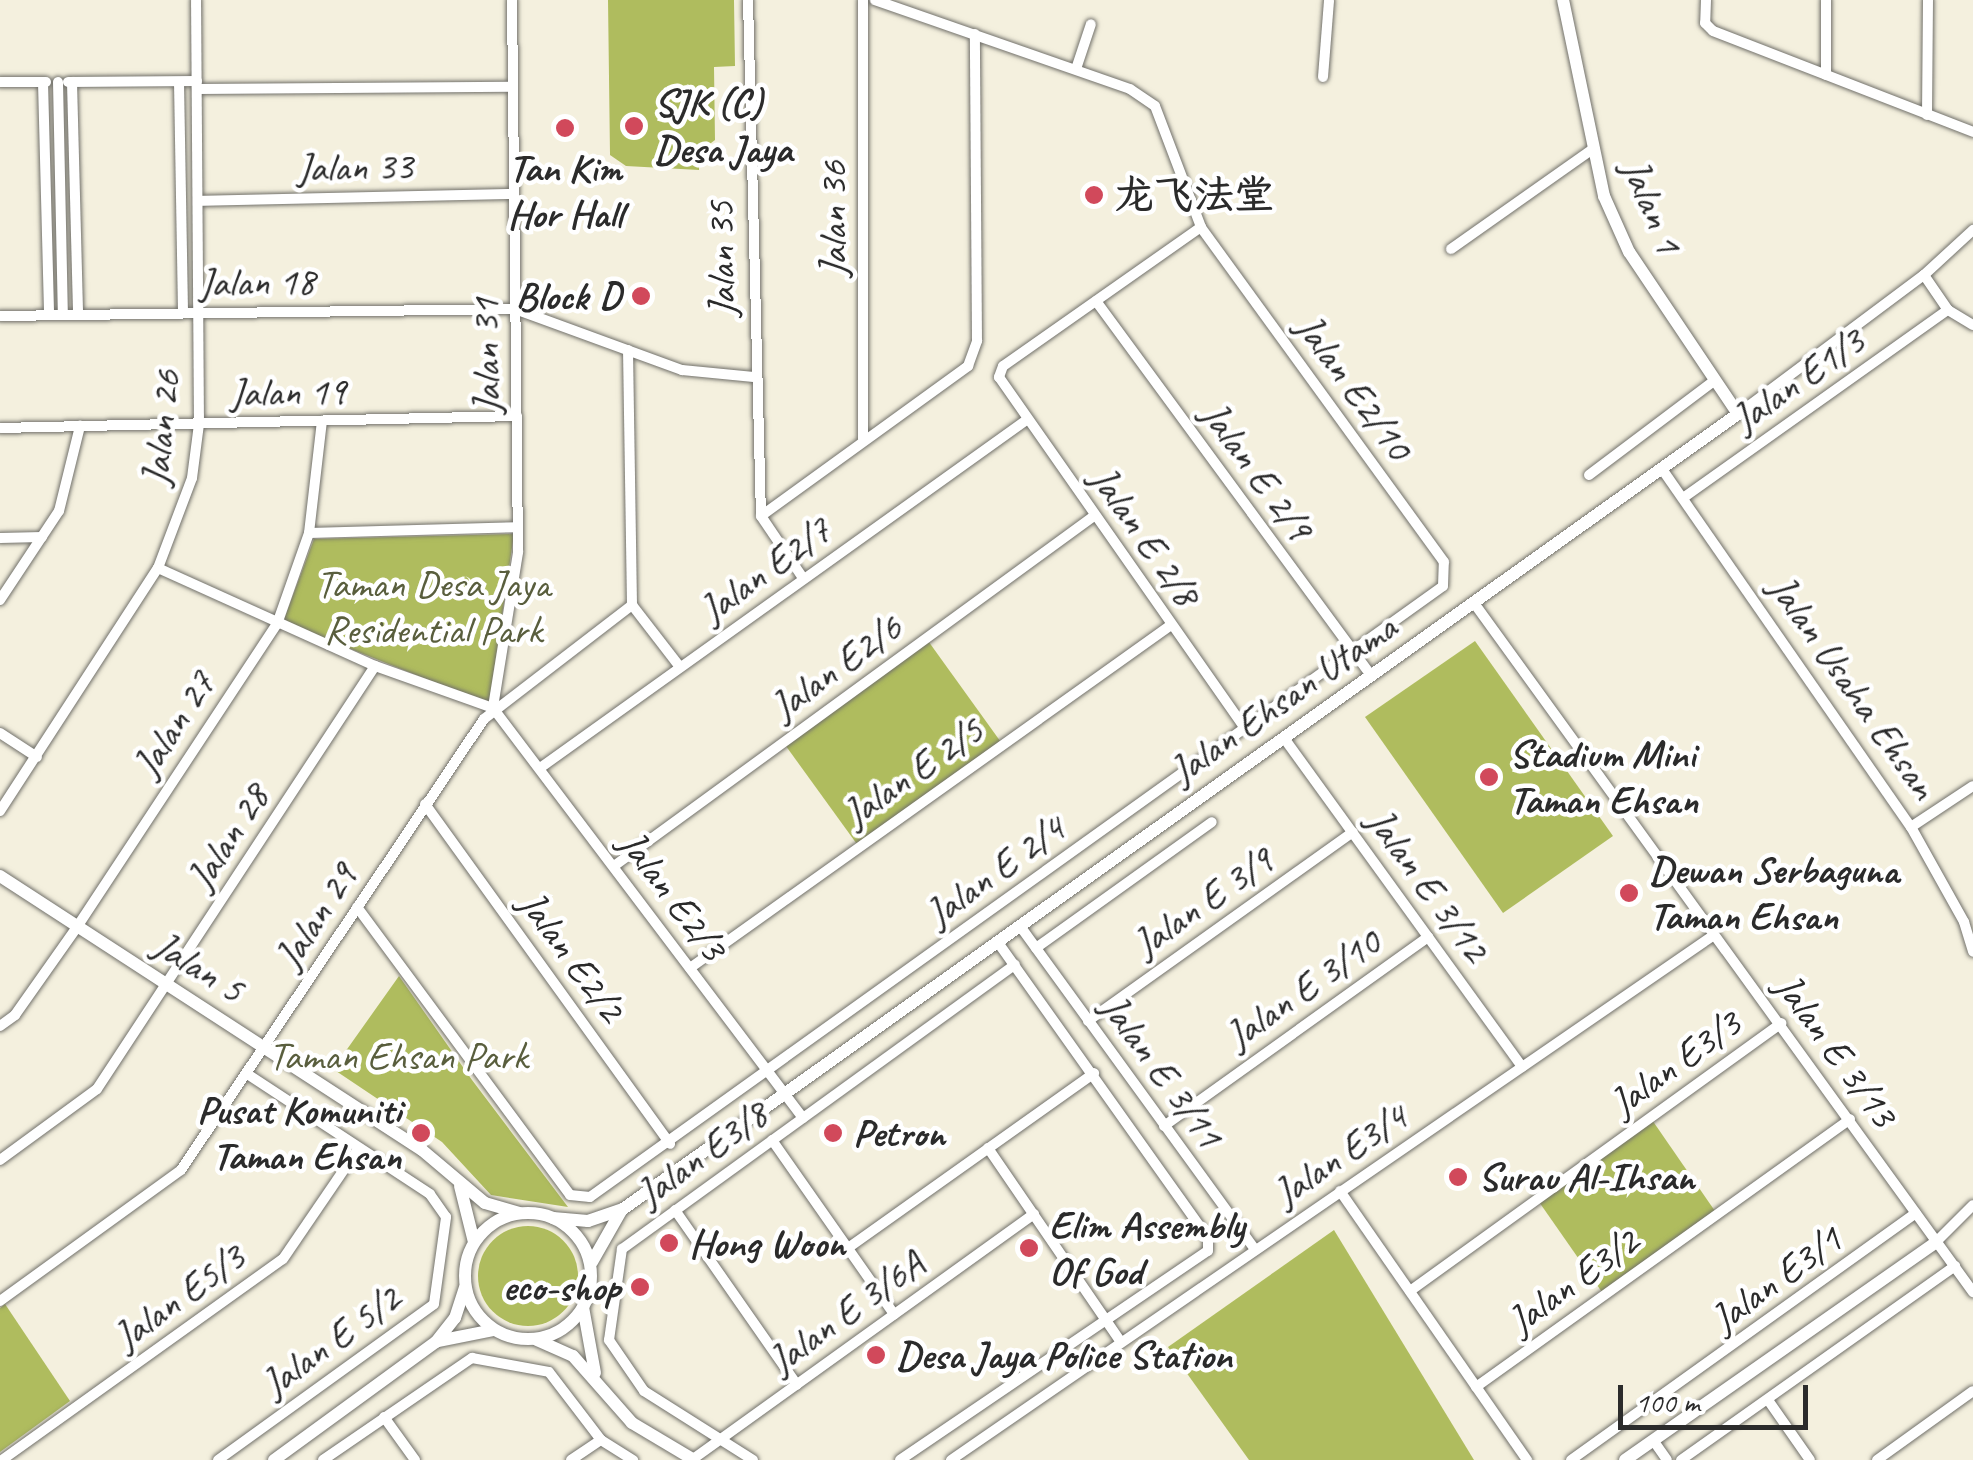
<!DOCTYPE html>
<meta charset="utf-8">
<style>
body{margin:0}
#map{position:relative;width:1973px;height:1460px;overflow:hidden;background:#f4f0de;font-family:Caveat,"LXGW WenKai TC",sans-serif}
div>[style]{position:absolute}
.green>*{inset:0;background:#afbc5e}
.round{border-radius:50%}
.roads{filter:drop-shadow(0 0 2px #71706a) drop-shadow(0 0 2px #71706a)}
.minor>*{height:10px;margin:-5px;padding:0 5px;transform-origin:5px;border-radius:5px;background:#fff}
.tertiary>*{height:12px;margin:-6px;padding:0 6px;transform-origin:6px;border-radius:6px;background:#fff}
.tertiary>.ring{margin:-6px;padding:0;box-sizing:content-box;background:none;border:12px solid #fff;border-radius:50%}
.dots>*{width:28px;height:28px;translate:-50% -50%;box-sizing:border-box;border:5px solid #fff;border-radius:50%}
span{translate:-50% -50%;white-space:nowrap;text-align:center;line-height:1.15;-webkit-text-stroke:9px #fff;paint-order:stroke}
.poi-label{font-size:40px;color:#2b2b2b;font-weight:700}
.left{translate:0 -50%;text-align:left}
.right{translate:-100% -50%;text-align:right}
.street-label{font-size:40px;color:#2b2b2b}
.park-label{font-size:40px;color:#595e3d}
.scale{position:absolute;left:1618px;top:1385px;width:190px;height:45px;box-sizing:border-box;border:5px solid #2b2b2b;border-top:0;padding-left:12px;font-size:30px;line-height:35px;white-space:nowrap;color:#2b2b2b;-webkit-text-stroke:8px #fff;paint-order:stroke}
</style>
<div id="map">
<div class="green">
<div style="clip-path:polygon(608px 0,734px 0,735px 66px,714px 67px,715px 140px,699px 152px,699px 170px,626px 166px,610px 155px)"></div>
<div style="clip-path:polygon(514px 534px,489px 704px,283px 622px,314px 539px)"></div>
<div style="clip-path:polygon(926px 638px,1003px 745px,859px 847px,783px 742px)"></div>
<div style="clip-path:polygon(1475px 641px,1613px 836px,1503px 913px,1365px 717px)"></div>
<div style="clip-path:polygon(399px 976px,472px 1080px,568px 1207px,491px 1195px,442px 1142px,333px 1069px)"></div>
<div style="clip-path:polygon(1650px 1117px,1717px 1214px,1604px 1295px,1537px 1199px)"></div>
<div class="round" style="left:478px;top:1226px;width:100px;height:100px"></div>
<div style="clip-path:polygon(1334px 1230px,1474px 1460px,1249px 1460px,1168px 1347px)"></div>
<div style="clip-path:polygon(5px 1304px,70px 1401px,0 1452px,0 1308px)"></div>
</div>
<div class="roads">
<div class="minor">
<div style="left:748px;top:0;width:516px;rotate:88.56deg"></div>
<div style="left:863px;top:0;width:439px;rotate:90deg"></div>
<div style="left:1706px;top:0;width:23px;rotate:92deg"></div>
<div style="left:1705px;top:23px;width:11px;rotate:45deg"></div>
<div style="left:1713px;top:31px;width:279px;rotate:21.2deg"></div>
<div style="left:1826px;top:0;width:75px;rotate:90deg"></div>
<div style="left:1076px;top:69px;width:47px;rotate:-71.6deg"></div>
<div style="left:1323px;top:77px;width:77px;rotate:-85.5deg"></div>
<div style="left:0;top:82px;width:46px"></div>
<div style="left:43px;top:82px;width:233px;rotate:88.5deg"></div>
<div style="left:58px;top:82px;width:233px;rotate:88.8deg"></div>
<div style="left:68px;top:82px;width:129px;rotate:-0.4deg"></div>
<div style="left:72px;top:82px;width:233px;rotate:88.5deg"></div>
<div style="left:179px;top:82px;width:231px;rotate:89deg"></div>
<div style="left:197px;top:89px;width:316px;rotate:-0.4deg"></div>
<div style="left:1927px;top:115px;width:115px;rotate:-89.5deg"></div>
<div style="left:198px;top:201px;width:316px;rotate:-1.3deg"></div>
<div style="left:1201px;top:227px;width:242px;rotate:144.9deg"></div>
<div style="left:1003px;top:366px;width:12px;rotate:110deg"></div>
<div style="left:999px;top:377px;width:429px;rotate:55deg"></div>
<div style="left:1451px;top:249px;width:175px;rotate:-35.2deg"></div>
<div style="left:1924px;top:275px;width:42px;rotate:55.6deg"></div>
<div style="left:1948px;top:310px;width:29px;rotate:31deg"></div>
<div style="left:1096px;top:301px;width:465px;rotate:53.7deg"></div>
<div style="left:0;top:316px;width:515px;rotate:-0.78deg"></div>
<div style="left:515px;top:309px;width:178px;rotate:20.1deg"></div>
<div style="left:682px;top:370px;width:72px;rotate:5.6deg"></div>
<div style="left:628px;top:350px;width:255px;rotate:89.1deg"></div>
<div style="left:1738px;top:414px;width:232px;rotate:-36.8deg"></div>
<div style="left:1924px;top:275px;width:67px;rotate:-42.6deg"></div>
<div style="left:0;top:428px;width:517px;rotate:-1.33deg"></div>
<div style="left:1662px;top:469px;width:436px;rotate:55.2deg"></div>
<div style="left:1911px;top:827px;width:109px;rotate:60.8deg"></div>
<div style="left:1964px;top:922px;width:31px;rotate:73deg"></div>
<div style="left:1589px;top:475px;width:158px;rotate:-37deg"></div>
<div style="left:1683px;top:498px;width:325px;rotate:-35.4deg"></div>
<div style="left:761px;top:516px;width:256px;rotate:-35.9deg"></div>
<div style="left:968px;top:366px;width:27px;rotate:-70deg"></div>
<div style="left:977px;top:341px;width:307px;rotate:-90.4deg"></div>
<div style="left:761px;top:516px;width:75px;rotate:55.9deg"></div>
<div style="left:309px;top:533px;width:209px;rotate:-1.6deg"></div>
<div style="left:0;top:538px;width:42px;rotate:-1.4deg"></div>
<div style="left:158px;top:568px;width:238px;rotate:24.3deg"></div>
<div style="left:375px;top:666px;width:125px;rotate:19.6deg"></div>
<div style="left:0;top:600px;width:107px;rotate:-56.5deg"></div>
<div style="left:59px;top:511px;width:88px;rotate:-76.1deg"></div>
<div style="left:1474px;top:603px;width:851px;rotate:54.09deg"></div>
<div style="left:632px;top:605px;width:78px;rotate:52.3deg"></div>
<div style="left:493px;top:707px;width:157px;rotate:-80.8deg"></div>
<div style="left:518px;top:552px;width:552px;rotate:-90.62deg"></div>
<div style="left:493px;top:708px;width:514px;rotate:52.91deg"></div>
<div style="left:0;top:733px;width:44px;rotate:33deg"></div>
<div style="left:1284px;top:738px;width:406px;rotate:54.1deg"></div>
<div style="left:540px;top:768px;width:596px;rotate:-35.58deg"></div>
<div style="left:425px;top:804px;width:419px;rotate:54.2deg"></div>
<div style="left:0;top:811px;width:290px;rotate:-57deg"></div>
<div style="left:158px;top:568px;width:96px;rotate:-69.3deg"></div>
<div style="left:192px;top:478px;width:54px;rotate:-82.6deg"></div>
<div style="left:199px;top:424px;width:424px;rotate:-90.4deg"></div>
<div style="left:1911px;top:827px;width:74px;rotate:-33.5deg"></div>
<div style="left:614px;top:866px;width:594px;rotate:-36.1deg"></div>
<div style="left:357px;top:907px;width:358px;rotate:53.5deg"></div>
<div style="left:570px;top:1195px;width:20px;rotate:6deg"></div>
<div style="left:590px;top:1197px;width:1049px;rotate:-35.61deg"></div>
<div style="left:1443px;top:586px;width:24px;rotate:-88deg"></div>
<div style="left:1444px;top:562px;width:414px;rotate:-126deg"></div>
<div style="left:1201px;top:227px;width:129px;rotate:-110.8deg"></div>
<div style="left:1155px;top:106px;width:30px;rotate:-146deg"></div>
<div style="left:1130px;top:89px;width:270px;rotate:-160.8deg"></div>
<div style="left:1020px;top:926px;width:400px;rotate:54deg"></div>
<div style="left:1036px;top:948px;width:216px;rotate:-35.6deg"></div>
<div style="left:690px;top:968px;width:591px;rotate:-35.49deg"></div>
<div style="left:1088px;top:1021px;width:325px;rotate:-35.5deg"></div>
<div style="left:0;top:1026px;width:19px;rotate:-36deg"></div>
<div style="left:15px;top:1015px;width:108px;rotate:-54.8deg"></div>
<div style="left:77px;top:927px;width:363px;rotate:-56.6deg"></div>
<div style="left:277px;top:624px;width:96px;rotate:-70.6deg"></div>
<div style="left:309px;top:533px;width:113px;rotate:-83.4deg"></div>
<div style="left:1164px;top:1126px;width:325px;rotate:-35.6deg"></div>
<div style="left:772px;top:1140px;width:213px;rotate:55deg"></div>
<div style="left:988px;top:1148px;width:235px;rotate:55.6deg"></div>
<div style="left:0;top:1160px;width:120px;rotate:-36.2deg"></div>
<div style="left:97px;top:1089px;width:506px;rotate:-56.69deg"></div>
<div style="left:1340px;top:1191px;width:328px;rotate:55.2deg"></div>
<div style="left:675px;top:1210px;width:213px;rotate:55.1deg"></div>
<div style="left:1936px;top:1242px;width:52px;rotate:-45deg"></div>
<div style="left:848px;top:1248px;width:302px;rotate:-35.4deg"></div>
<div style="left:1410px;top:1291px;width:458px;rotate:-35.8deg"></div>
<div style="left:0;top:1301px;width:223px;rotate:-35.9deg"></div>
<div style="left:181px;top:1170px;width:543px;rotate:-56.11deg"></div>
<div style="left:484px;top:719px;width:187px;rotate:-37.6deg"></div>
<div style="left:1476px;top:1387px;width:460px;rotate:-35.6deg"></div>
<div style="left:1768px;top:1400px;width:73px;rotate:55deg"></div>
<div style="left:384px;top:1417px;width:53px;rotate:54.2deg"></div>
<div style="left:1653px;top:1440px;width:24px;rotate:55deg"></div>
<div style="left:693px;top:1459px;width:420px;rotate:-35.7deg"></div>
<div style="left:2px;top:1460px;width:345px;rotate:-35.6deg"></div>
<div style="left:283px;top:1259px;width:133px;rotate:-55.7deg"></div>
<div style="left:218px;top:1460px;width:266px;rotate:-35.8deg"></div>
<div style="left:434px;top:1304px;width:88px;rotate:-82.1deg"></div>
<div style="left:446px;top:1217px;width:28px;rotate:-125deg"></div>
<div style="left:430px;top:1194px;width:217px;rotate:-146.7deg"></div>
<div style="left:323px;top:1460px;width:181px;rotate:-34.4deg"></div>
<div style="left:472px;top:1358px;width:78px;rotate:10.3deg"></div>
<div style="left:549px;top:1372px;width:86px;rotate:52.6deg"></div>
<div style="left:601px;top:1440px;width:38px;rotate:32deg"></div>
<div style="left:571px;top:1460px;width:36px;rotate:-34deg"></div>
<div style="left:753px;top:1460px;width:129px;rotate:-147.7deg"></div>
<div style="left:644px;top:1391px;width:62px;rotate:-124.5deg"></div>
<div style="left:609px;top:1340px;width:92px;rotate:-81.9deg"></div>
<div style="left:622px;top:1249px;width:485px;rotate:-35.9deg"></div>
<div style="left:900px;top:1460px;width:372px;rotate:-34.2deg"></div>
<div style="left:1208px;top:1251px;width:13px;rotate:-90deg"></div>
<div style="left:1208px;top:1238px;width:363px;rotate:-125.4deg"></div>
<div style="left:951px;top:1460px;width:926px;rotate:-34.53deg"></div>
<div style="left:1571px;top:1460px;width:424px;rotate:-35.6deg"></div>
<div style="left:1681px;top:1460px;width:336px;rotate:-35.3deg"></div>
<div style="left:1877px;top:1460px;width:118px;rotate:-35.7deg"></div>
</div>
<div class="tertiary">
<div style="left:0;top:876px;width:503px;rotate:33deg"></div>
<div style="left:422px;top:1150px;width:82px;rotate:40.1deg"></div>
<div style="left:485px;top:1203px;width:35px;rotate:16deg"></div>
<div style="left:460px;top:1186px;width:58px;rotate:76deg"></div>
<div class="ring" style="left:465px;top:1213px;width:114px;height:114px"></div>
<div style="left:553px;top:1218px;width:35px;rotate:5deg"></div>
<div style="left:588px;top:1221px;width:37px;rotate:-19deg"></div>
<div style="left:623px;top:1209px;width:1369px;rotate:-35.49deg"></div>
<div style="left:1738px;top:414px;width:195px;rotate:-123.9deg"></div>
<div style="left:1629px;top:252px;width:61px;rotate:-114.1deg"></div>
<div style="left:1604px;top:196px;width:200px;rotate:-101.8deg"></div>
<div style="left:592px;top:1262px;width:59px;rotate:-60.4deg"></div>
<div style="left:583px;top:1307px;width:67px;rotate:79.7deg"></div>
<div style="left:537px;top:1340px;width:39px;rotate:24deg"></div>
<div style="left:573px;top:1356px;width:89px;rotate:48.6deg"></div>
<div style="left:632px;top:1423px;width:72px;rotate:30.8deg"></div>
<div style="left:438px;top:1341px;width:56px;rotate:-11.3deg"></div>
<div style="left:274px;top:1460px;width:200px;rotate:-36.1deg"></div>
<div style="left:436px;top:1342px;width:31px;rotate:-52deg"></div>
<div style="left:455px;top:1318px;width:32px;rotate:-72deg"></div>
<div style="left:1625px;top:1460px;width:380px;rotate:-35deg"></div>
</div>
</div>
<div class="dots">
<div style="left:634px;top:126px;background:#d1495b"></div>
<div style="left:565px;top:128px;background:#d1495b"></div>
<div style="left:1094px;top:195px;background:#d1495b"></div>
<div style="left:641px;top:296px;background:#d1495b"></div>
<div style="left:1489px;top:777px;background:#d1495b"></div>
<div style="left:1629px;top:893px;background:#d1495b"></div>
<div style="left:421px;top:1133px;background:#d1495b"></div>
<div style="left:833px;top:1133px;background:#d1495b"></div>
<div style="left:1458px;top:1177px;background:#d1495b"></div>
<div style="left:669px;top:1243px;background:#d1495b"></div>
<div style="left:1029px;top:1248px;background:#d1495b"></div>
<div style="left:640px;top:1287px;background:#d1495b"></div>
<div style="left:876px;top:1355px;background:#d1495b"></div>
</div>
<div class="poi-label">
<span class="left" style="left:654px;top:126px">SJK (C)<br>Desa Jaya</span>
<span style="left:565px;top:191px">Tan Kim<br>Hor Hall</span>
<span class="left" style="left:1114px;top:195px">龙飞法堂</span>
<span class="right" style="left:621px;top:296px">Block D</span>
<span class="left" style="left:1509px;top:777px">Stadium Mini<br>Taman Ehsan</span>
<span class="left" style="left:1649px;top:893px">Dewan Serbaguna<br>Taman Ehsan</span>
<span class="right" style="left:401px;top:1133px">Pusat Komuniti<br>Taman Ehsan</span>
<span class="left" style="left:853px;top:1133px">Petron</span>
<span class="left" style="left:1478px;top:1177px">Surau Al-Ihsan</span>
<span class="left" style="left:1049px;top:1248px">Elim Assembly<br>Of God</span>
<span class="left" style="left:689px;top:1243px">Hong Woon</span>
<span class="right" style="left:620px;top:1287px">eco-shop</span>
<span class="left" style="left:896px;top:1355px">Desa Jaya Police Station</span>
</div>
<div class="street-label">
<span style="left:355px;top:167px;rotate:-1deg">Jalan 33</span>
<span style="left:1652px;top:206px;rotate:67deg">Jalan 1</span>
<span style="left:833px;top:219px;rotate:-90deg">Jalan 36</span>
<span style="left:721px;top:259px;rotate:-91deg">Jalan 35</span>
<span style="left:257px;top:282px;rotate:-1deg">Jalan 18</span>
<span style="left:486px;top:356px;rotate:-91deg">Jalan 31</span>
<span style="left:1798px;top:380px;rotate:-35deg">Jalan E1/3</span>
<span style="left:1354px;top:387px;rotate:54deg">Jalan E2/10</span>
<span style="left:288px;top:392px;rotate:-1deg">Jalan 19</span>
<span style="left:161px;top:428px;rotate:-84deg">Jalan 26</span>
<span style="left:1257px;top:471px;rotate:54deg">Jalan E 2/9</span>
<span style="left:1145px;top:536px;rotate:55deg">Jalan E 2/8</span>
<span style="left:765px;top:570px;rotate:-36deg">Jalan E2/7</span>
<span style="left:836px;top:667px;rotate:-36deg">Jalan E2/6</span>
<span style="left:1853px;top:687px;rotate:55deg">Jalan Usaha Ehsan</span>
<span style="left:1283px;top:699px;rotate:-35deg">Jalan Ehsan Utama</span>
<span style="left:174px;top:724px;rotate:-57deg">Jalan 27</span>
<span style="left:913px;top:772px;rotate:-35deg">Jalan E 2/5</span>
<span style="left:228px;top:837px;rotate:-57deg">Jalan 28</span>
<span style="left:995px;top:871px;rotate:-36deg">Jalan E 2/4</span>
<span style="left:1428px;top:885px;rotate:54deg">Jalan E 3/12</span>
<span style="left:673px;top:895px;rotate:53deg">Jalan E2/3</span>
<span style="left:1203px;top:902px;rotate:-35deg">Jalan E 3/9</span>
<span style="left:316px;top:916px;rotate:-57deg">Jalan 29</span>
<span style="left:572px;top:956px;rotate:54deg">Jalan E2/2</span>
<span style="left:199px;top:967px;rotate:32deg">Jalan 5</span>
<span style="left:1303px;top:989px;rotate:-35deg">Jalan E 3/10</span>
<span style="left:1836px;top:1050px;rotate:54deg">Jalan E 3/13</span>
<span style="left:1675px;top:1063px;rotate:-36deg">Jalan E3/3</span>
<span style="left:1162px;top:1071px;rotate:54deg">Jalan E 3/11</span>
<span style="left:702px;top:1154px;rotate:-36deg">Jalan E3/8</span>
<span style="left:1340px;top:1155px;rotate:-34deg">Jalan E3/4</span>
<span style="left:1776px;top:1279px;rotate:-36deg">Jalan E3/1</span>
<span style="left:1573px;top:1281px;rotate:-36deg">Jalan E3/2</span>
<span style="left:179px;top:1297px;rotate:-36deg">Jalan E5/3</span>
<span style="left:846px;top:1312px;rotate:-36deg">Jalan E 3/6A</span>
<span style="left:331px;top:1341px;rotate:-36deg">Jalan E 5/2</span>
</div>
<div class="park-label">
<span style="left:433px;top:607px">Taman Desa Jaya<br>Residential Park</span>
<span style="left:398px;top:1056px">Taman Ehsan Park</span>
</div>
<div class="scale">100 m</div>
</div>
